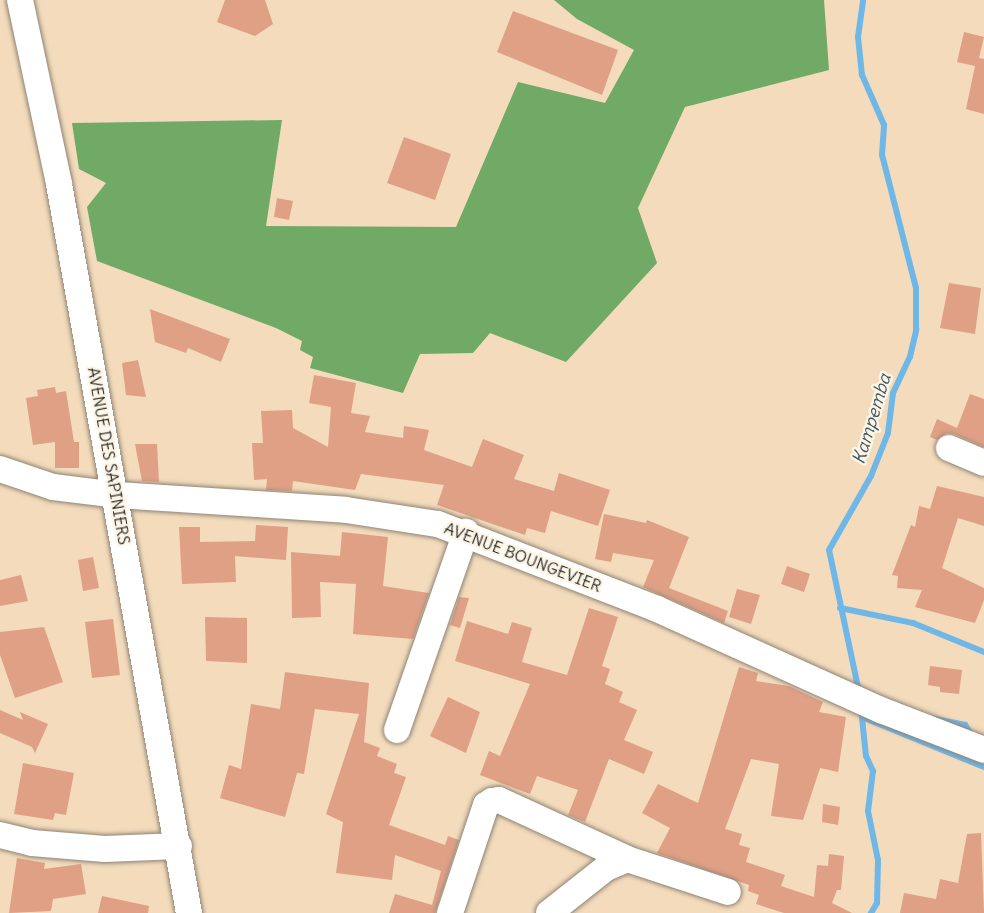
<!DOCTYPE html>
<style>
body{margin:0}
#map{position:relative;width:984px;height:913px;overflow:hidden;background:#f3dbbc;font-family:Delius,sans-serif}
div>[style]{position:absolute}
.forest>*{inset:0;background:#71a967}
.stream>*{height:6px;margin:-3px;padding:0 3px;transform-origin:3px;border-radius:3px;background:#6fb7e7}
.building>*{inset:0;background:#dfa086}
.roads{filter:drop-shadow(0 0 2px #8f8374) drop-shadow(0 0 2px #8f8374)}
.minor>*{height:26px;margin:-13px;padding:0 13px;transform-origin:13px;border-radius:13px;background:#fff}
span{translate:-50% -50%;white-space:nowrap;text-align:center;line-height:1.15;-webkit-text-stroke:5px #fcf5e5;paint-order:stroke}
.street-label{font-size:16px;color:#2b2b2b}
.water-label{font-size:18px;color:#3f5563;font-style:italic}
</style>
<div id="map">
<div class="forest">
<div style="clip-path:polygon(554px 0,824px 0,829px 70px,685px 107px,638px 208px,657px 263px,566px 362px,490px 333px,473px 353px,420px 354px,403px 393px,310px 368px,313px 357px,300px 350px,302px 341px,276px 328px,97px 261px,87px 207px,106px 183px,79px 169px,72px 123px,282px 120px,266px 226px,456px 227px,518px 82px,605px 103px,634px 50px,577px 19px)"></div>
</div>
<div class="stream">
<div style="left:840px;top:608px;width:75px;rotate:11.6deg"></div>
<div style="left:913px;top:623px;width:77px;rotate:22.2deg"></div>
<div style="left:859px;top:692px;width:145px;rotate:-101.9deg"></div>
<div style="left:829px;top:550px;width:85px;rotate:-60.4deg"></div>
<div style="left:871px;top:476px;width:46px;rotate:-68.4deg"></div>
<div style="left:888px;top:433px;width:40px;rotate:-82.9deg"></div>
<div style="left:893px;top:393px;width:40px;rotate:-65deg"></div>
<div style="left:910px;top:357px;width:28px;rotate:-77deg"></div>
<div style="left:916px;top:330px;width:42px;rotate:-90deg"></div>
<div style="left:916px;top:288px;width:137px;rotate:-104.3deg"></div>
<div style="left:882px;top:155px;width:30px;rotate:-86deg"></div>
<div style="left:884px;top:125px;width:55px;rotate:-113.7deg"></div>
<div style="left:862px;top:75px;width:38px;rotate:-96deg"></div>
<div style="left:858px;top:37px;width:37px;rotate:-82deg"></div>
<div style="left:861px;top:708px;width:48px;rotate:84.1deg"></div>
<div style="left:866px;top:756px;width:17px;rotate:65deg"></div>
<div style="left:873px;top:771px;width:40px;rotate:97.1deg"></div>
<div style="left:868px;top:811px;width:50px;rotate:78.5deg"></div>
<div style="left:878px;top:860px;width:43px;rotate:91.3deg"></div>
<div style="left:877px;top:903px;width:12px;rotate:121deg"></div>
<div style="left:862px;top:717px;width:132px;rotate:22.3deg"></div>
<div style="left:930px;top:718px;width:36px;rotate:11deg"></div>
<div style="left:965px;top:725px;width:14px;rotate:56deg"></div>
</div>
<div class="building">
<div style="clip-path:polygon(225px 0,265px 0,273px 24px,255px 36px,217px 22px)"></div>
<div style="clip-path:polygon(513px 11px,618px 50px,602px 95px,497px 52px)"></div>
<div style="clip-path:polygon(964px 32px,984px 37px,979px 58px,984px 59px,984px 114px,966px 109px,975px 66px,957px 62px)"></div>
<div style="clip-path:polygon(404px 137px,451px 154px,435px 200px,387px 183px)"></div>
<div style="clip-path:polygon(277px 198px,293px 201px,289px 220px,274px 217px)"></div>
<div style="clip-path:polygon(949px 283px,981px 288px,975px 334px,940px 328px)"></div>
<div style="clip-path:polygon(150px 309px,230px 339px,221px 362px,188px 348px,186px 353px,155px 342px)"></div>
<div style="clip-path:polygon(138px 360px,146px 397px,126px 395px,122px 363px)"></div>
<div style="clip-path:polygon(314px 375px,356px 383px,351px 413px,370px 416px,365px 432px,403px 438px,404px 426px,429px 430px,424px 450px,472px 467px,483px 439px,524px 455px,514px 479px,554px 491px,559px 473px,610px 490px,598px 526px,551px 511px,545px 533px,527px 528px,525px 535px,437px 505px,444px 485px,361px 474px,355px 490px,293px 481px,292px 491px,266px 490px,267px 479px,254px 480px,252px 443px,263px 443px,261px 411px,292px 410px,293px 428px,328px 447px,331px 407px,309px 403px)"></div>
<div style="clip-path:polygon(55px 387px,56px 393px,66px 391px,74px 442px,79px 442px,79px 468px,55px 468px,55px 442px,33px 445px,26px 398px,38px 396px,37px 390px)"></div>
<div style="clip-path:polygon(970px 394px,984px 399px,984px 447px,954px 434px,947px 433px,937px 440px,930px 437px,937px 419px,957px 428px)"></div>
<div style="clip-path:polygon(135px 444px,157px 444px,159px 482px,142px 481px)"></div>
<div style="clip-path:polygon(937px 486px,984px 497px,984px 526px,958px 518px,942px 568px,984px 588px,984px 600px,975px 623px,915px 607px,922px 590px,897px 588px,898px 576px,892px 575px,911px 525px,915px 527px,919px 506px,930px 509px)"></div>
<div style="clip-path:polygon(604px 514px,646px 523px,647px 520px,689px 537px,669px 588px,728px 611px,724px 623px,643px 587px,654px 560px,613px 553px,611px 562px,595px 559px)"></div>
<div style="clip-path:polygon(256px 525px,288px 527px,286px 560px,235px 556px,236px 582px,182px 584px,179px 527px,200px 527px,200px 542px,255px 541px)"></div>
<div style="clip-path:polygon(342px 532px,388px 537px,383px 586px,429px 593px,413px 639px,353px 634px,356px 584px,320px 582px,321px 617px,292px 618px,291px 552px,340px 556px)"></div>
<div style="clip-path:polygon(93px 557px,99px 588px,83px 591px,78px 560px)"></div>
<div style="clip-path:polygon(787px 566px,810px 574px,804px 592px,781px 584px)"></div>
<div style="clip-path:polygon(21px 575px,28px 601px,0 606px,0 580px)"></div>
<div style="clip-path:polygon(737px 589px,760px 595px,751px 624px,729px 617px)"></div>
<div style="clip-path:polygon(459px 597px,469px 598px,460px 628px,450px 625px)"></div>
<div style="clip-path:polygon(589px 608px,618px 617px,602px 666px,610px 669px,605px 684px,623px 692px,619px 702px,637px 710px,624px 740px,653px 752px,644px 774px,609px 759px,585px 822px,568px 815px,578px 790px,537px 776px,530px 794px,480px 775px,489px 751px,500px 756px,530px 684px,455px 661px,467px 621px,508px 634px,512px 622px,532px 628px,522px 662px,567px 675px)"></div>
<div style="clip-path:polygon(205px 617px,247px 618px,247px 663px,206px 661px)"></div>
<div style="clip-path:polygon(113px 619px,120px 675px,92px 678px,85px 622px)"></div>
<div style="clip-path:polygon(44px 627px,63px 682px,15px 698px,0 655px,0 632px)"></div>
<div style="clip-path:polygon(930px 666px,962px 670px,959px 694px,940px 692px,940px 687px,928px 685px)"></div>
<div style="clip-path:polygon(739px 667px,758px 673px,756px 681px,789px 686px,823px 702px,819px 712px,846px 717px,838px 772px,820px 768px,803px 820px,771px 816px,779px 764px,751px 759px,725px 829px,742px 834px,739px 845px,750px 848px,746px 862px,785px 875px,781px 886px,814px 897px,817px 865px,828px 866px,829px 854px,844px 856px,841px 890px,837px 890px,832px 903px,852px 913px,784px 913px,756px 904px,759px 895px,748px 891px,749px 885px,657px 853px,670px 828px,642px 813px,658px 784px,698px 803px)"></div>
<div style="clip-path:polygon(285px 672px,369px 683px,364px 742px,380px 748px,377px 756px,397px 764px,394px 773px,406px 777px,389px 825px,445px 845px,448px 836px,459px 840px,435px 913px,389px 913px,395px 894px,432px 905px,441px 871px,395px 855px,392px 880px,336px 873px,343px 822px,326px 814px,359px 714px,315px 709px,304px 774px,297px 773px,285px 817px,220px 798px,229px 765px,241px 769px,251px 704px,280px 709px)"></div>
<div style="clip-path:polygon(448px 697px,480px 712px,466px 753px,430px 736px)"></div>
<div style="clip-path:polygon(0 710px,23px 720px,20px 712px,48px 724px,35px 753px,32px 747px,0 733px)"></div>
<div style="clip-path:polygon(23px 763px,74px 773px,66px 815px,55px 813px,53px 820px,14px 814px)"></div>
<div style="clip-path:polygon(823px 804px,840px 807px,838px 825px,822px 822px)"></div>
<div style="clip-path:polygon(981px 833px,984px 913px,900px 913px,904px 893px,936px 899px,940px 879px,958px 883px,967px 834px)"></div>
<div style="clip-path:polygon(17px 858px,45px 863px,44px 869px,81px 864px,86px 894px,53px 899px,51px 911px,9px 913px)"></div>
<div style="clip-path:polygon(102px 896px,149px 906px,148px 913px,98px 913px)"></div>
</div>
<div class="roads">
<div class="minor">
<div style="left:20px;top:0;width:188px;rotate:78deg"></div>
<div style="left:59px;top:184px;width:741px;rotate:79.89deg"></div>
<div style="left:949px;top:448px;width:38px;rotate:23deg"></div>
<div style="left:0;top:469px;width:56px;rotate:18.8deg"></div>
<div style="left:53px;top:487px;width:64px;rotate:7.1deg"></div>
<div style="left:117px;top:495px;width:229px;rotate:3.7deg"></div>
<div style="left:346px;top:510px;width:93px;rotate:8.7deg"></div>
<div style="left:438px;top:524px;width:235px;rotate:21.2deg"></div>
<div style="left:657px;top:609px;width:246px;rotate:24.3deg"></div>
<div style="left:881px;top:710px;width:110px;rotate:21.2deg"></div>
<div style="left:397px;top:730px;width:210px;rotate:-70.8deg"></div>
<div style="left:0;top:835px;width:33px;rotate:14deg"></div>
<div style="left:32px;top:843px;width:73px;rotate:4.7deg"></div>
<div style="left:105px;top:849px;width:74px;rotate:-2.3deg"></div>
<div style="left:450px;top:913px;width:114px;rotate:-71.6deg"></div>
<div style="left:486px;top:805px;width:7px;rotate:-34deg"></div>
<div style="left:492px;top:801px;width:7px;rotate:-8deg"></div>
<div style="left:499px;top:800px;width:141px;rotate:24.7deg"></div>
<div style="left:549px;top:913px;width:73px;rotate:-38.3deg"></div>
<div style="left:606px;top:868px;width:23px;rotate:-23deg"></div>
<div style="left:627px;top:859px;width:106px;rotate:18.1deg"></div>
</div>
</div>
<div class="street-label">
<span style="left:109px;top:456px;rotate:80deg">AVENUE DES SAPINIERS</span>
<span style="left:523px;top:557px;rotate:21deg">AVENUE BOUNGEVIER</span>
</div>
<div class="water-label">
<span style="left:872px;top:419px;rotate:-73deg">Kampemba</span>
</div>
</div>
